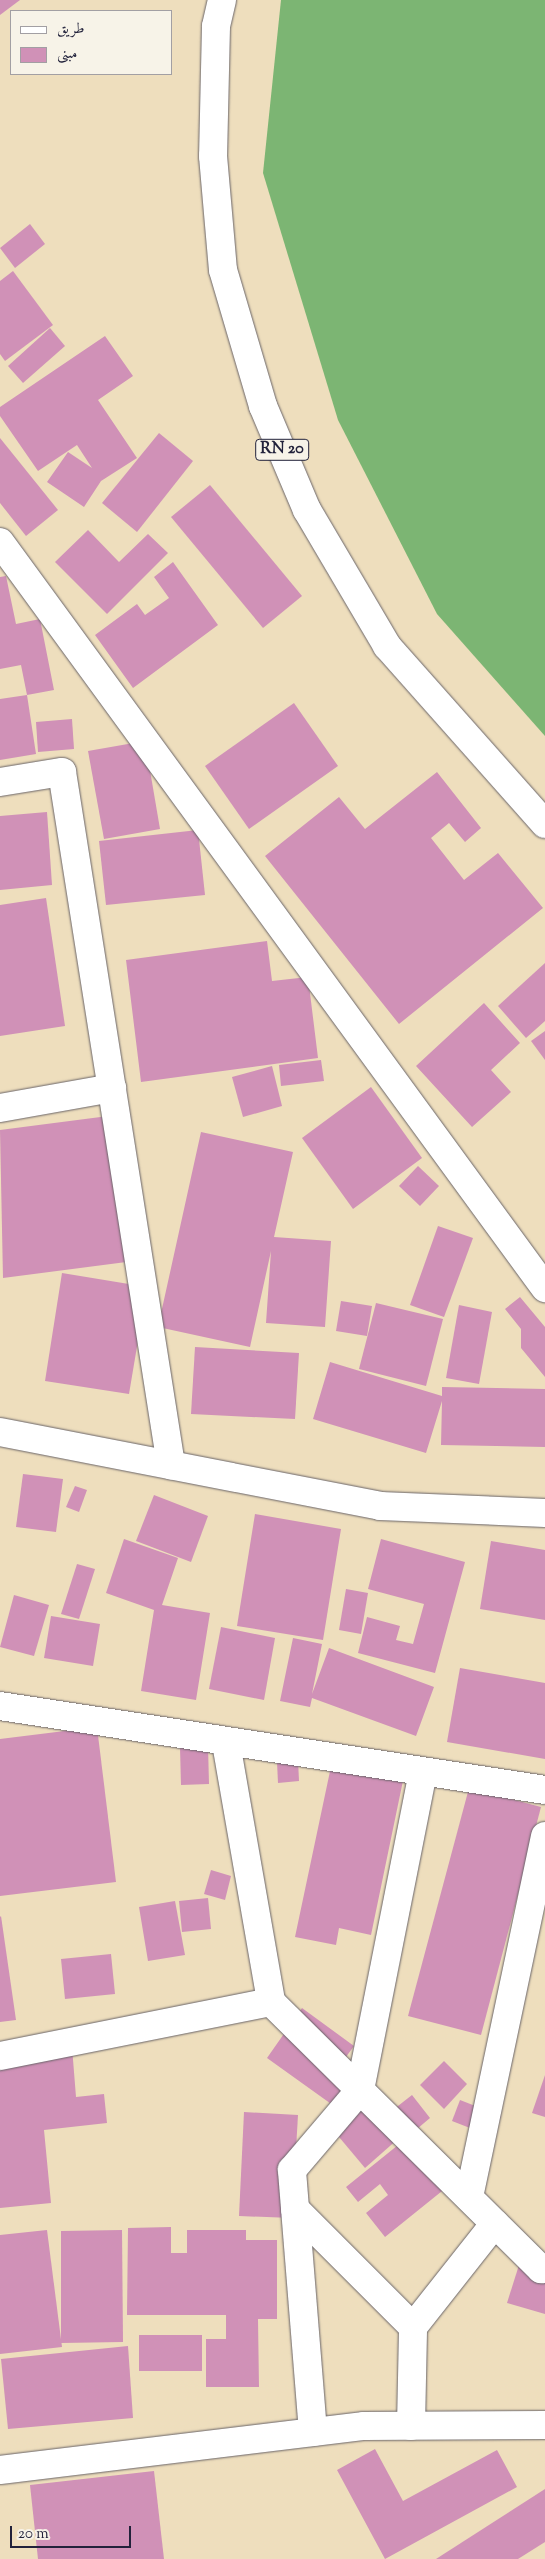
<!DOCTYPE html>
<meta charset="utf-8">
<style>
body{margin:0}
#map{position:relative;width:545px;height:2559px;overflow:hidden;background:#eedebd;font-family:"Sorts Mill Goudy",Amiri,serif}
div>[style]{position:absolute}
.forest>*{inset:0;background:#7cb573}
.building>*{inset:0;background:#d091b7}
.roads{filter:drop-shadow(0 0 1px #696468) drop-shadow(0 0 1px #696468)}
.minor>*{height:28px;margin:-14px;padding:0 14px;transform-origin:14px;border-radius:14px;background:#fff}
.major>*{height:28px;margin:-14px;padding:0 14px;transform-origin:14px;border-radius:14px;background:#fff}
span{translate:-50% -50%;white-space:nowrap;text-align:center;line-height:1.15;-webkit-text-stroke:4.5px #f7f3e8;paint-order:stroke}
.shield-label span{padding:1px 4px;background:#f7f3e8;border:1px solid;border-radius:4px;-webkit-text-stroke-width:0}
.shield-label{font-size:16px;color:#22223b;font-weight:700}
.legend{position:absolute;left:10px;top:10px;width:162px;height:65px;box-sizing:border-box;background:#f7f3e8;border:1px solid #a29fa3;margin:0;padding:6px 9px;list-style:none;font-size:15px;color:#22223b}
.legend li{display:flex;align-items:center;gap:10px;height:25px}
.legend b{width:25px;border:1px solid #a29fa3}
.scale{position:absolute;left:10px;top:2526px;width:121px;height:22px;box-sizing:border-box;border:2px solid #22223b;border-top:0;padding-left:6px;font-size:15px;line-height:18px;white-space:nowrap;color:#22223b;-webkit-text-stroke:4px #f7f3e8;paint-order:stroke}
</style>
<div id="map">
<div class="forest">
<div style="clip-path:polygon(281px 0,545px 0,545px 736px,437px 614px,338px 420px,263px 173px)"></div>
</div>
<div class="building">
<div style="clip-path:polygon(0 0,20px 0,0 15px)"></div>
<div style="clip-path:polygon(30px 224px,45px 244px,15px 268px,0 248px)"></div>
<div style="clip-path:polygon(13px 271px,53px 325px,5px 361px,0 354px,0 281px)"></div>
<div style="clip-path:polygon(50px 328px,65px 346px,23px 383px,8px 366px)"></div>
<div style="clip-path:polygon(105px 336px,133px 376px,98px 400px,137px 458px,101px 481px,84px 507px,47px 482px,68px 452px,92px 468px,77px 445px,38px 471px,0 416px,0 407px)"></div>
<div style="clip-path:polygon(159px 433px,193px 461px,137px 532px,102px 503px)"></div>
<div style="clip-path:polygon(0 438px,58px 510px,26px 536px,0 503px)"></div>
<div style="clip-path:polygon(210px 485px,302px 596px,263px 628px,171px 517px)"></div>
<div style="clip-path:polygon(88px 530px,119px 562px,148px 534px,168px 553px,107px 614px,55px 562px)"></div>
<div style="clip-path:polygon(173px 562px,218px 625px,133px 688px,95px 635px,137px 604px,145px 615px,169px 598px,154px 577px)"></div>
<div style="clip-path:polygon(6px 576px,16px 624px,40px 619px,54px 690px,27px 695px,21px 665px,0 669px,0 577px)"></div>
<div style="clip-path:polygon(27px 695px,36px 754px,0 760px,0 699px)"></div>
<div style="clip-path:polygon(294px 703px,338px 766px,249px 829px,205px 766px)"></div>
<div style="clip-path:polygon(72px 719px,74px 749px,38px 752px,36px 722px)"></div>
<div style="clip-path:polygon(145px 741px,160px 829px,104px 839px,88px 751px)"></div>
<div style="clip-path:polygon(437px 772px,481px 828px,465px 842px,449px 823px,431px 838px,464px 880px,498px 853px,543px 908px,399px 1024px,265px 856px,339px 797px,365px 829px)"></div>
<div style="clip-path:polygon(47px 812px,52px 885px,0 890px,0 816px)"></div>
<div style="clip-path:polygon(198px 830px,205px 895px,106px 905px,99px 841px)"></div>
<div style="clip-path:polygon(46px 898px,65px 1026px,0 1036px,0 905px)"></div>
<div style="clip-path:polygon(267px 941px,272px 981px,308px 977px,318px 1058px,141px 1082px,126px 960px)"></div>
<div style="clip-path:polygon(545px 963px,545px 1021px,526px 1038px,498px 1006px)"></div>
<div style="clip-path:polygon(484px 1003px,520px 1043px,491px 1070px,511px 1092px,472px 1127px,416px 1066px)"></div>
<div style="clip-path:polygon(545px 1031px,545px 1060px,531px 1041px)"></div>
<div style="clip-path:polygon(321px 1060px,324px 1081px,281px 1086px,279px 1065px)"></div>
<div style="clip-path:polygon(272px 1066px,282px 1106px,243px 1117px,232px 1077px)"></div>
<div style="clip-path:polygon(371px 1087px,422px 1158px,353px 1209px,302px 1138px)"></div>
<div style="clip-path:polygon(116px 1115px,134px 1261px,3px 1278px,0 1130px)"></div>
<div style="clip-path:polygon(201px 1132px,293px 1152px,274px 1237px,331px 1241px,325px 1327px,266px 1323px,271px 1251px,250px 1347px,158px 1327px)"></div>
<div style="clip-path:polygon(418px 1166px,439px 1186px,420px 1206px,399px 1186px)"></div>
<div style="clip-path:polygon(438px 1226px,473px 1238px,444px 1317px,410px 1305px)"></div>
<div style="clip-path:polygon(62px 1273px,147px 1287px,129px 1394px,45px 1381px)"></div>
<div style="clip-path:polygon(520px 1297px,545px 1327px,545px 1377px,521px 1348px,521px 1329px,505px 1309px)"></div>
<div style="clip-path:polygon(341px 1301px,372px 1306px,367px 1336px,336px 1331px)"></div>
<div style="clip-path:polygon(376px 1303px,443px 1319px,426px 1386px,359px 1369px)"></div>
<div style="clip-path:polygon(459px 1305px,492px 1312px,479px 1384px,446px 1378px)"></div>
<div style="clip-path:polygon(195px 1347px,299px 1353px,295px 1419px,191px 1414px)"></div>
<div style="clip-path:polygon(330px 1362px,442px 1396px,442px 1387px,545px 1389px,545px 1447px,441px 1445px,442px 1401px,426px 1453px,313px 1419px)"></div>
<div style="clip-path:polygon(23px 1474px,63px 1479px,56px 1532px,16px 1527px)"></div>
<div style="clip-path:polygon(75px 1486px,87px 1490px,79px 1512px,66px 1507px)"></div>
<div style="clip-path:polygon(154px 1495px,208px 1516px,191px 1562px,136px 1541px)"></div>
<div style="clip-path:polygon(255px 1514px,341px 1529px,323px 1640px,237px 1626px)"></div>
<div style="clip-path:polygon(124px 1539px,178px 1558px,162px 1605px,210px 1613px,196px 1700px,141px 1691px,154px 1610px,106px 1593px)"></div>
<div style="clip-path:polygon(381px 1539px,465px 1562px,435px 1673px,358px 1653px,367px 1617px,400px 1626px,396px 1640px,413px 1644px,424px 1604px,368px 1589px)"></div>
<div style="clip-path:polygon(491px 1541px,545px 1550px,545px 1620px,480px 1609px)"></div>
<div style="clip-path:polygon(77px 1564px,95px 1569px,79px 1619px,61px 1614px)"></div>
<div style="clip-path:polygon(346px 1589px,368px 1593px,361px 1634px,339px 1630px)"></div>
<div style="clip-path:polygon(14px 1595px,49px 1605px,34px 1656px,0 1647px)"></div>
<div style="clip-path:polygon(51px 1616px,100px 1624px,93px 1666px,44px 1658px)"></div>
<div style="clip-path:polygon(221px 1627px,275px 1638px,264px 1700px,209px 1689px)"></div>
<div style="clip-path:polygon(293px 1638px,322px 1644px,312px 1694px,329px 1648px,434px 1687px,416px 1736px,312px 1698px,310px 1707px,280px 1701px)"></div>
<div style="clip-path:polygon(460px 1668px,545px 1683px,545px 1759px,447px 1742px)"></div>
<div style="clip-path:polygon(97px 1727px,116px 1882px,0 1896px,0 1739px)"></div>
<div style="clip-path:polygon(208px 1746px,209px 1784px,181px 1785px,180px 1747px)"></div>
<div style="clip-path:polygon(333px 1757px,405px 1771px,371px 1935px,339px 1928px,336px 1945px,295px 1937px)"></div>
<div style="clip-path:polygon(298px 1760px,299px 1781px,278px 1783px,277px 1762px)"></div>
<div style="clip-path:polygon(469px 1788px,541px 1807px,481px 2035px,408px 2016px)"></div>
<div style="clip-path:polygon(211px 1870px,231px 1876px,225px 1900px,204px 1894px)"></div>
<div style="clip-path:polygon(208px 1898px,211px 1929px,182px 1932px,179px 1901px)"></div>
<div style="clip-path:polygon(175px 1901px,185px 1955px,148px 1961px,139px 1907px)"></div>
<div style="clip-path:polygon(1px 1916px,16px 2020px,0 2022px,0 1917px)"></div>
<div style="clip-path:polygon(111px 1954px,115px 1994px,65px 1999px,61px 1959px)"></div>
<div style="clip-path:polygon(302px 2008px,354px 2046px,340px 2065px,355px 2077px,334px 2106px,267px 2058px)"></div>
<div style="clip-path:polygon(72px 2047px,76px 2097px,104px 2094px,107px 2123px,44px 2130px,51px 2203px,0 2208px,0 2054px)"></div>
<div style="clip-path:polygon(444px 2061px,467px 2084px,444px 2109px,420px 2085px)"></div>
<div style="clip-path:polygon(545px 2075px,545px 2117px,532px 2113px)"></div>
<div style="clip-path:polygon(412px 2095px,430px 2118px,411px 2134px,452px 2183px,385px 2237px,366px 2213px,388px 2195px,380px 2184px,358px 2202px,346px 2187px,408px 2137px,389px 2113px)"></div>
<div style="clip-path:polygon(460px 2100px,501px 2116px,493px 2137px,452px 2121px)"></div>
<div style="clip-path:polygon(368px 2101px,399px 2138px,365px 2168px,334px 2131px)"></div>
<div style="clip-path:polygon(244px 2112px,298px 2115px,292px 2218px,239px 2216px)"></div>
<div style="clip-path:polygon(171px 2227px,171px 2253px,187px 2253px,187px 2230px,246px 2230px,246px 2240px,277px 2240px,277px 2319px,258px 2319px,259px 2387px,206px 2387px,206px 2339px,226px 2339px,226px 2315px,127px 2315px,128px 2228px)"></div>
<div style="clip-path:polygon(47px 2230px,62px 2347px,0 2354px,0 2235px)"></div>
<div style="clip-path:polygon(122px 2230px,123px 2342px,61px 2343px,61px 2231px)"></div>
<div style="clip-path:polygon(519px 2265px,545px 2273px,545px 2314px,507px 2303px)"></div>
<div style="clip-path:polygon(139px 2335px,202px 2335px,202px 2371px,139px 2371px)"></div>
<div style="clip-path:polygon(128px 2346px,133px 2418px,8px 2429px,1px 2359px)"></div>
<div style="clip-path:polygon(375px 2449px,403px 2501px,497px 2450px,517px 2487px,385px 2559px,337px 2470px)"></div>
<div style="clip-path:polygon(154px 2471px,164px 2559px,38px 2559px,30px 2485px)"></div>
<div style="clip-path:polygon(545px 2489px,545px 2542px,518px 2559px,436px 2559px)"></div>
</div>
<div class="roads">
<div class="minor">
<div style="left:0;top:542px;width:924px;rotate:53.85deg"></div>
<div style="left:0;top:782px;width:63px;rotate:-9.2deg"></div>
<div style="left:62px;top:772px;width:702px;rotate:81.06deg"></div>
<div style="left:0;top:1108px;width:114px;rotate:-10.1deg"></div>
<div style="left:0;top:1432px;width:387px;rotate:11deg"></div>
<div style="left:380px;top:1506px;width:165px;rotate:2.4deg"></div>
<div style="left:0;top:1706px;width:551px;rotate:8.76deg"></div>
<div style="left:226px;top:1743px;width:263px;rotate:80.1deg"></div>
<div style="left:0;top:2056px;width:276px;rotate:-11.3deg"></div>
<div style="left:271px;top:2002px;width:380px;rotate:44.7deg"></div>
<div style="left:541px;top:2269px;width:4px"></div>
<div style="left:469px;top:2197px;width:369px;rotate:-78.1deg"></div>
<div style="left:295px;top:2209px;width:167px;rotate:45deg"></div>
<div style="left:411px;top:2426px;width:99px;rotate:-88.8deg"></div>
<div style="left:413px;top:2327px;width:132px;rotate:-51.7deg"></div>
<div style="left:313px;top:2432px;width:263px;rotate:-94.6deg"></div>
<div style="left:292px;top:2170px;width:105px;rotate:-49.6deg"></div>
<div style="left:360px;top:2090px;width:324px;rotate:-78.8deg"></div>
<div style="left:0;top:2470px;width:367px;rotate:-6.9deg"></div>
<div style="left:364px;top:2426px;width:181px;rotate:-0.3deg"></div>
</div>
<div class="major">
<div style="left:222px;top:0;width:27px;rotate:103deg"></div>
<div style="left:216px;top:26px;width:130px;rotate:91.3deg"></div>
<div style="left:213px;top:156px;width:114px;rotate:85deg"></div>
<div style="left:223px;top:270px;width:142px;rotate:73.6deg"></div>
<div style="left:263px;top:406px;width:113px;rotate:67.1deg"></div>
<div style="left:307px;top:510px;width:158px;rotate:59.5deg"></div>
<div style="left:387px;top:646px;width:238px;rotate:48.4deg"></div>
</div>
</div>
<div class="shield-label">
<span style="left:282px;top:450px">RN 20</span>
</div>
<ul class="legend">
<li><b style="height:6px;background:#fff"></b>طريق</li>
<li><b style="height:14px;background:#d091b7"></b>مبنى</li>
</ul>
<div class="scale">20 m</div>
</div>
